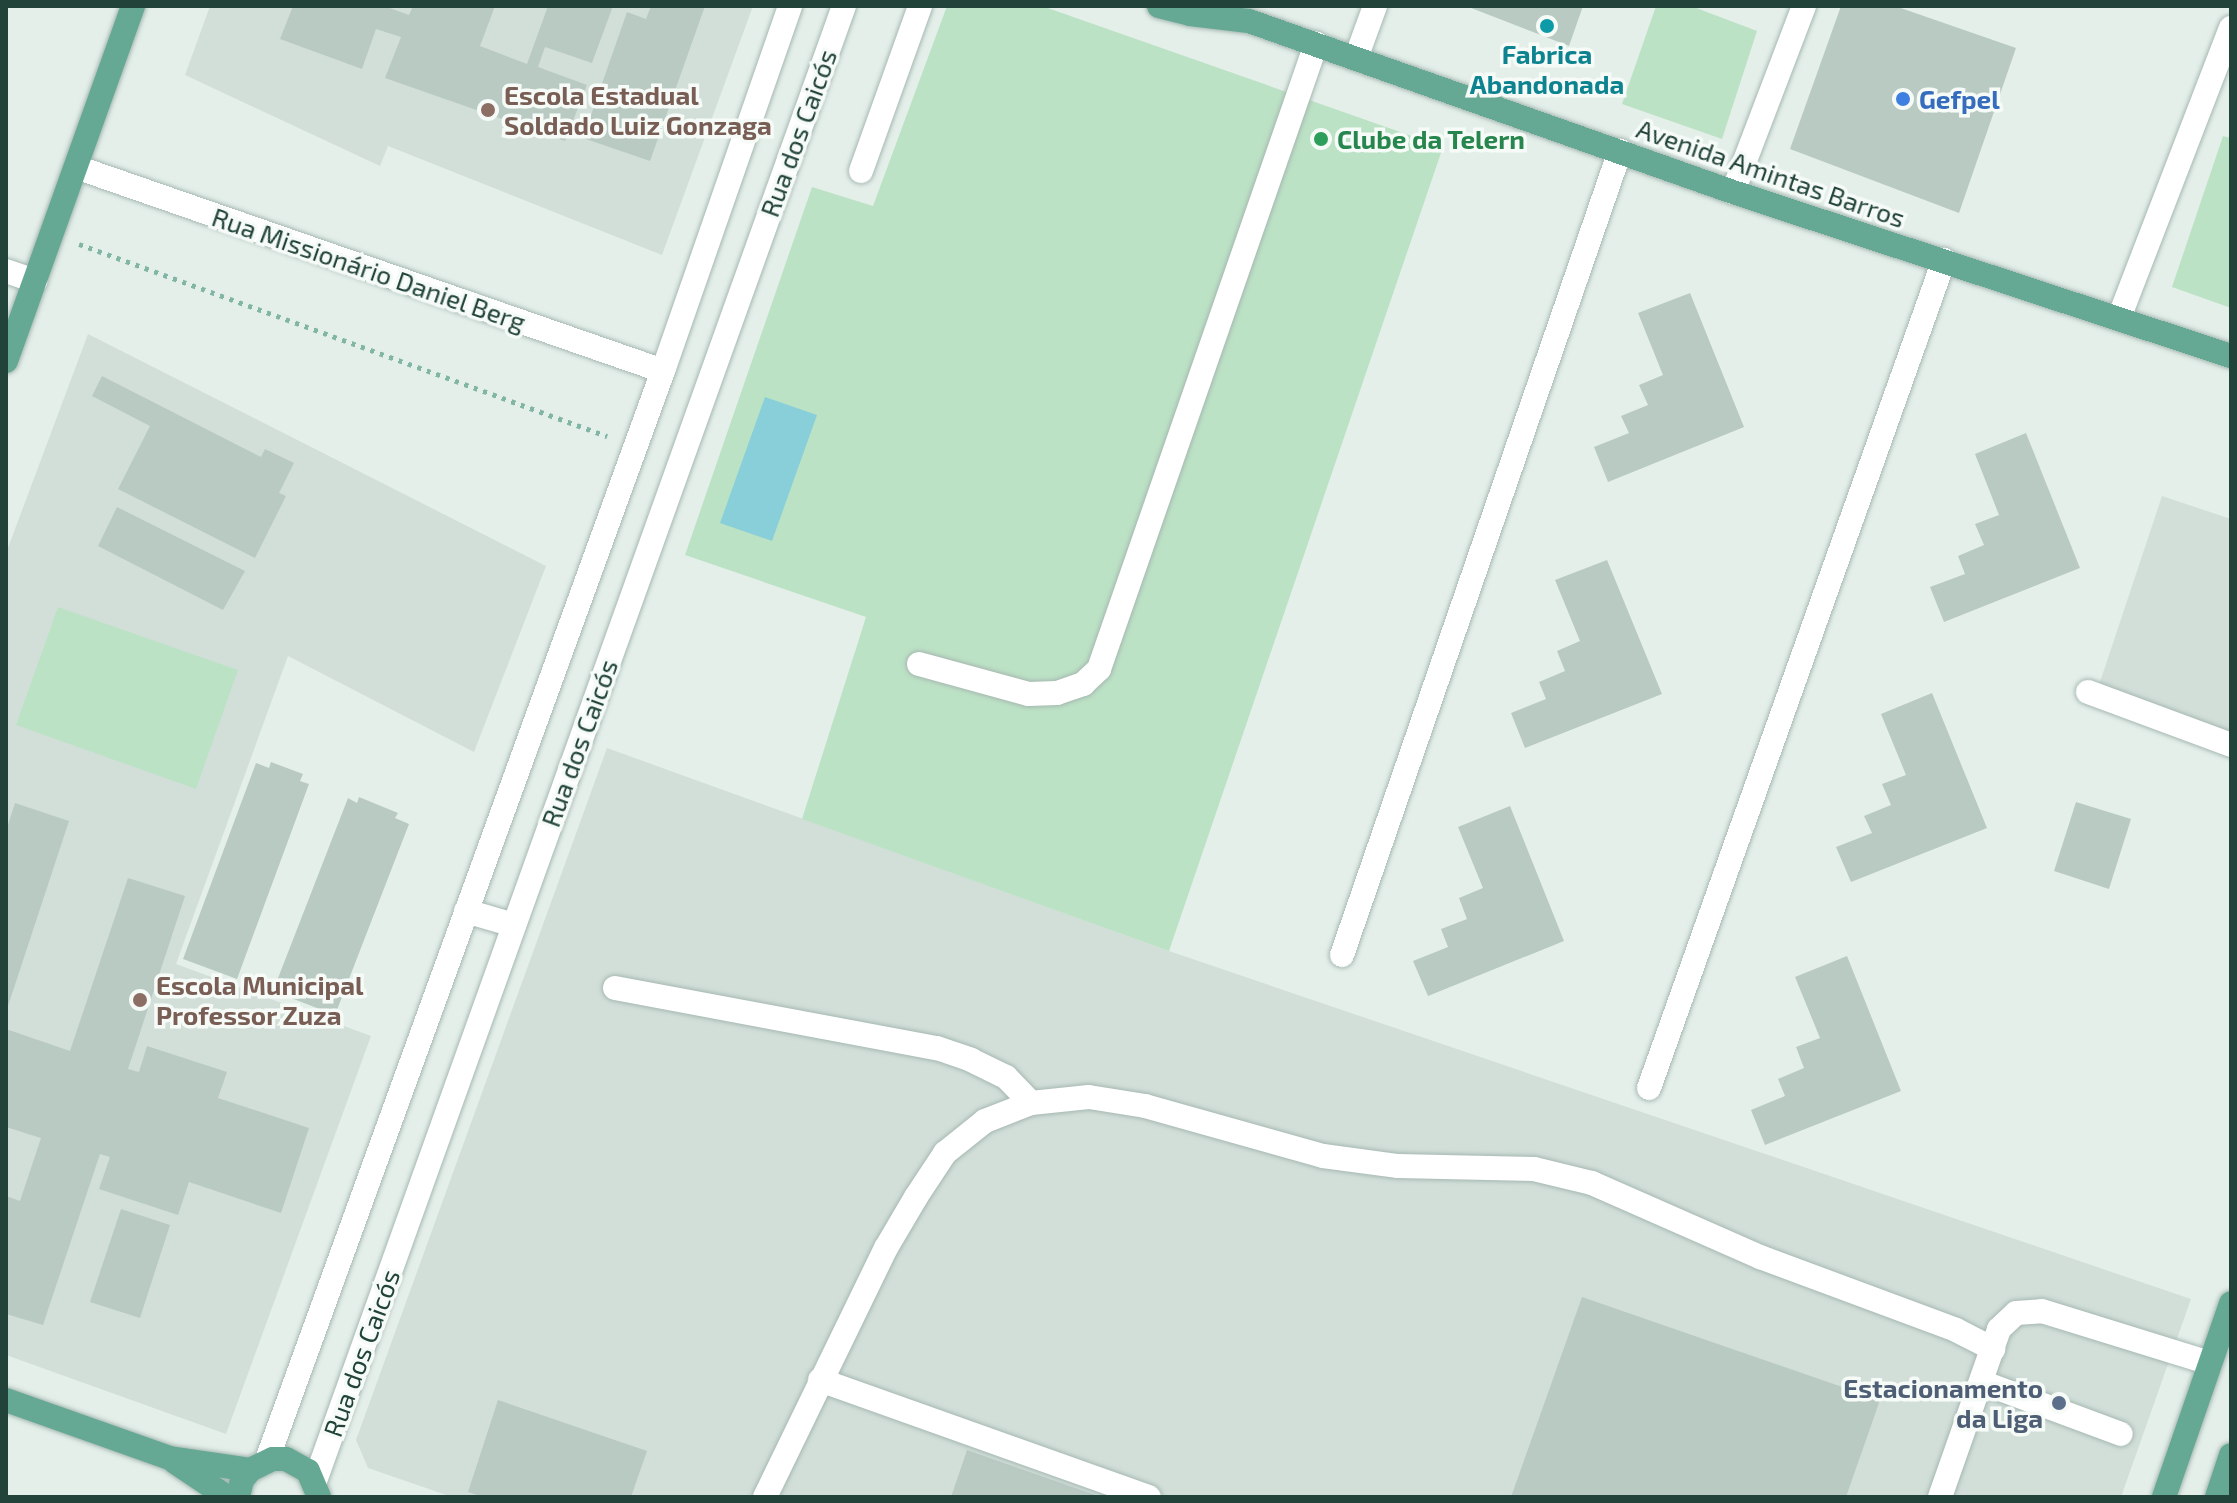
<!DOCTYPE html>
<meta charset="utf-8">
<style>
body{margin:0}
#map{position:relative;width:2237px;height:1503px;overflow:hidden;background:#e4efea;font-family:"Exo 2",sans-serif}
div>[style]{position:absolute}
.built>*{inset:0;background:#d2dfd9}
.green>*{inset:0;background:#bce2c5}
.water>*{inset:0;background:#88cfd9}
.building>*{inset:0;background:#b9cac3}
.path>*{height:5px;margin-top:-2.5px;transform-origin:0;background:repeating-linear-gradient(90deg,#82b6a4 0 4px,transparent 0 10px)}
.roads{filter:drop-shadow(0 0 2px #a6b8b1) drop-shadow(0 0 2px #a6b8b1)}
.minor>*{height:24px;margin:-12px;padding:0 12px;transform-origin:12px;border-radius:12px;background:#fff}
.major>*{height:24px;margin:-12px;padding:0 12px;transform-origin:12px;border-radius:12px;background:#65a995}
.dots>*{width:22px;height:22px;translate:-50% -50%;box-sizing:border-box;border:4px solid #f6fbf8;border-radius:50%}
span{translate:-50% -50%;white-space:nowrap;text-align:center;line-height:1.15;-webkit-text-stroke:7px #f6fbf8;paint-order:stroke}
.culture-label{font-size:26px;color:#0d838f;font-weight:700}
.education-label{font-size:26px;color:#785e54;font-weight:700}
.left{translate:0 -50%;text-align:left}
.shop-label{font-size:26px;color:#366cbe;font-weight:700}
.street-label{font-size:26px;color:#214339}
.leisure-label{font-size:26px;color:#27864d;font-weight:700}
.service-label{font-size:26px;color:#4e5e75;font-weight:700}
.right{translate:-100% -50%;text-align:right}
.frame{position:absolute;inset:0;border:8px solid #214339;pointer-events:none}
</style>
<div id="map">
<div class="built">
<div style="clip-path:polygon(210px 6px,753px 6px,662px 255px,388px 146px,380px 166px,185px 75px)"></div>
<div style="clip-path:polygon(88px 334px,546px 566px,474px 752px,288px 656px,176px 964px,371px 1036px,226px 1434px,6px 1355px,6px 553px)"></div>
<div style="clip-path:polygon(2162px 496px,2231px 519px,2231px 732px,2099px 685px)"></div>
<div style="clip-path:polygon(607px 748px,1169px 951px,2191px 1299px,2121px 1497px,452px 1497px,368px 1468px,356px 1440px)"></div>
</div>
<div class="green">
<div style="clip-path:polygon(947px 6px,1042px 6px,1443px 147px,1169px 951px,802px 819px,866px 617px,685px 555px,812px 187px,873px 206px)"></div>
<div style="clip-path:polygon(1656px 6px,1691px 6px,1757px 31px,1722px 139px,1622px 104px)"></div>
<div style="clip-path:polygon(2223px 136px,2231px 138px,2231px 308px,2172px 287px)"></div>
<div style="clip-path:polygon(58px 607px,238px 670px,196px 789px,16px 725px)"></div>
</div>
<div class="water">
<div style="clip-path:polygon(765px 397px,817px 415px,772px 541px,720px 523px)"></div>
</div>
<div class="building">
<div style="clip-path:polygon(293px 6px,384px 6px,409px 15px,413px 6px,495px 6px,480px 46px,527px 64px,548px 6px,613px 6px,592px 63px,545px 47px,538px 67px,587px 85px,565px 141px,385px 78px,401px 37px,376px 29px,362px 69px,280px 39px)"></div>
<div style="clip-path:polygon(651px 6px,705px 6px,650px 161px,583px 138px,627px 12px,646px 19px)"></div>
<div style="clip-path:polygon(1466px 6px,1583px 6px,1569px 46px)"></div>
<div style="clip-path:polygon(1841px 6px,1895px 6px,2016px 48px,1959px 213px,1790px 149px)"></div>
<div style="clip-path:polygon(1690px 293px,1744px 427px,1608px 482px,1594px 447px,1629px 433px,1621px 416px,1648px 405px,1639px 385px,1663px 375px,1638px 313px)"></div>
<div style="clip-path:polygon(102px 376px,261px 457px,265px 449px,294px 463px,279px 493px,286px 496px,255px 558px,118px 489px,150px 426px,92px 396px)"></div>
<div style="clip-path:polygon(2026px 433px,2080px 568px,1944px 622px,1930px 587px,1965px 574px,1958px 556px,1984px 545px,1975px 524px,1999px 515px,1975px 454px)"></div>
<div style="clip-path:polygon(117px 507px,245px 571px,223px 610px,98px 546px)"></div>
<div style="clip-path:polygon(1607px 560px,1662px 694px,1525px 748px,1511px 713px,1546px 699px,1539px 682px,1565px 671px,1557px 651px,1580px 641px,1555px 580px)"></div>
<div style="clip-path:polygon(1932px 693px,1987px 828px,1851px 882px,1836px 847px,1872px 833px,1864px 816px,1891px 805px,1882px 784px,1906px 775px,1881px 714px)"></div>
<div style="clip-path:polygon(271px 762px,303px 774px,300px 781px,309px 784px,237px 979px,183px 959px,256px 763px,269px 768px)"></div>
<div style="clip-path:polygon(359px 797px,398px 813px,395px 818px,409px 824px,335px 1015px,273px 991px,348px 798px,357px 803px)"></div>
<div style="clip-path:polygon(2076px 802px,2131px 819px,2109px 889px,2054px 871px)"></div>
<div style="clip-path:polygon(15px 803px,69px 821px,7px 1009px,6px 831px)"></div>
<div style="clip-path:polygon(1510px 806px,1564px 941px,1428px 996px,1413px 961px,1448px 947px,1441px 929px,1467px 919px,1459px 898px,1483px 888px,1458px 827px)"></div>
<div style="clip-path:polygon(128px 878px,185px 896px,128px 1069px,139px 1072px,147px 1046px,227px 1072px,218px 1098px,309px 1128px,281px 1213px,189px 1182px,178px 1215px,99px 1189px,110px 1157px,100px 1154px,43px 1325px,6px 1314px,6px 1196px,20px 1201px,41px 1138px,6px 1127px,6px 1029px,70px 1051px)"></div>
<div style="clip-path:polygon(1847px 956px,1901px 1091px,1765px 1145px,1751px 1110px,1785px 1096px,1778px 1079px,1804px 1068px,1796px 1047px,1820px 1038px,1795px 977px)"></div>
<div style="clip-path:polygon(121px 1209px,170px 1225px,140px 1318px,90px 1302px)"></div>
<div style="clip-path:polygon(1582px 1297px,1880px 1400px,1846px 1497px,1511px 1497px)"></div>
<div style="clip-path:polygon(498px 1400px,647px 1451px,631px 1497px,483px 1497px,468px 1492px)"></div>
<div style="clip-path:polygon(967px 1450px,1101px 1497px,951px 1497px)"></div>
</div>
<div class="path">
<div style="left:79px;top:244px;width:562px;rotate:19.98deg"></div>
</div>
<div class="roads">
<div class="minor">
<div style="left:1356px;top:58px;width:55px;rotate:-69.9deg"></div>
<div style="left:76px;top:167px;width:621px;rotate:19.16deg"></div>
<div style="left:861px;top:171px;width:175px;rotate:-70.3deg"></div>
<div style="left:1733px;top:192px;width:199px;rotate:-69.1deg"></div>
<div style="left:6px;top:271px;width:31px;rotate:19deg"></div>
<div style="left:2119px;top:318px;width:311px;rotate:-68.9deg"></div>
<div style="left:919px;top:664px;width:114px;rotate:15.3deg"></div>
<div style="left:1029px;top:694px;width:28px;rotate:-2deg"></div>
<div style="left:1057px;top:693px;width:28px;rotate:-19deg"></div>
<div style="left:1083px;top:684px;width:22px;rotate:-43deg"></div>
<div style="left:1099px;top:669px;width:662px;rotate:-70.85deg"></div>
<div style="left:2088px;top:692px;width:153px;rotate:20.3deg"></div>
<div style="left:466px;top:911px;width:50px;rotate:16.3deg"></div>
<div style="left:1342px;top:955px;width:851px;rotate:-70.93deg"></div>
<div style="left:615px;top:988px;width:328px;rotate:10.6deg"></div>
<div style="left:937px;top:1048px;width:36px;rotate:19deg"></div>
<div style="left:971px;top:1060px;width:39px;rotate:26deg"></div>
<div style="left:1006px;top:1077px;width:36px;rotate:46deg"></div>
<div style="left:1649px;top:1088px;width:879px;rotate:-70.39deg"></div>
<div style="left:820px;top:1380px;width:349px;rotate:19.6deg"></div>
<div style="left:1981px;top:1382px;width:149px;rotate:20.4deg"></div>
<div style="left:267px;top:1460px;width:1159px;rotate:-70.02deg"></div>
<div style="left:663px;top:371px;width:386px;rotate:-70.8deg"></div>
<div style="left:315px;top:1481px;width:1567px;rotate:-70.27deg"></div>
<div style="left:765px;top:1497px;width:277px;rotate:-64.1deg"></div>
<div style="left:886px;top:1248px;width:59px;rotate:-59.5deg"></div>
<div style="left:916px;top:1197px;width:53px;rotate:-56.6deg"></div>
<div style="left:945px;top:1153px;width:51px;rotate:-38.7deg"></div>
<div style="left:985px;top:1121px;width:49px;rotate:-21.4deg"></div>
<div style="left:1031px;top:1103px;width:58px;rotate:-5.9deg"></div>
<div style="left:1089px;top:1097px;width:57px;rotate:9.1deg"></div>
<div style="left:1145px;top:1106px;width:185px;rotate:15.7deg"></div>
<div style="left:1323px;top:1156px;width:76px;rotate:7.6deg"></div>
<div style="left:1398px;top:1166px;width:136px;rotate:1.3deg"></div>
<div style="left:1534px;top:1169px;width:60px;rotate:13.6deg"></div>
<div style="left:1592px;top:1183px;width:184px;rotate:23.8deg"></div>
<div style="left:1760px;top:1257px;width:209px;rotate:20.4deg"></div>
<div style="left:1956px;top:1330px;width:42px;rotate:27.2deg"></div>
<div style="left:1940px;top:1497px;width:178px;rotate:-70.6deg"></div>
<div style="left:1999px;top:1329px;width:23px;rotate:-43deg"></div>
<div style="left:2016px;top:1313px;width:26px;rotate:-4deg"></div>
<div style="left:2042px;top:1311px;width:176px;rotate:17.2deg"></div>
</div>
<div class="major">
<div style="left:1159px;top:6px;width:32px;rotate:14deg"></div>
<div style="left:1190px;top:14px;width:59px;rotate:6.8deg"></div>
<div style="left:1249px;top:21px;width:513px;rotate:19.46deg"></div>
<div style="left:1733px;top:192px;width:524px;rotate:18.23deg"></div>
<div style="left:6px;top:361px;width:377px;rotate:-70.3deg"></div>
<div style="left:6px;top:1400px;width:174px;rotate:19.5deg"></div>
<div style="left:170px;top:1458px;width:81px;rotate:8.5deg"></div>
<div style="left:175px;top:1462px;width:63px;rotate:33.9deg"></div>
<div style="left:238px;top:1497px;width:17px;rotate:-77deg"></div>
<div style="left:242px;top:1480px;width:13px;rotate:-51deg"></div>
<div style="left:250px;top:1470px;width:25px;rotate:-26deg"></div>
<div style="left:273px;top:1459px;width:13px"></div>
<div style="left:286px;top:1459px;width:25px;rotate:29deg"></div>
<div style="left:308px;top:1471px;width:28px;rotate:67deg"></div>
<div style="left:2164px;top:1497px;width:205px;rotate:-70.9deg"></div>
<div style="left:2217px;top:1497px;width:44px;rotate:-71.6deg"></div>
</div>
</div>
<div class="dots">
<div style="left:1547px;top:26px;background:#0f9aa8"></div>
<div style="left:1903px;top:99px;background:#3f7fe0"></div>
<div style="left:488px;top:110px;background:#8d6e63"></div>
<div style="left:1321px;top:139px;background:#2e9e5b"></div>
<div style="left:140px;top:1000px;background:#8d6e63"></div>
<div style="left:2059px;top:1403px;background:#5c6f8a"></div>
</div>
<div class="culture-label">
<span style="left:1547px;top:69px">Fabrica<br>Abandonada</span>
</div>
<div class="education-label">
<span class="left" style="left:504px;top:110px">Escola Estadual<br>Soldado Luiz Gonzaga</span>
<span class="left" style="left:156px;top:1000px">Escola Municipal<br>Professor Zuza</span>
</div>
<div class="shop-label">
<span class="left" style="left:1919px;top:99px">Gefpel</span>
</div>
<div class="street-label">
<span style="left:798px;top:133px;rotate:-70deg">Rua dos Caicós</span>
<span style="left:1771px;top:173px;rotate:19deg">Avenida Amintas Barros</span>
<span style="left:369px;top:269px;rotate:19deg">Rua Missionário Daniel Berg</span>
<span style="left:579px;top:743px;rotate:-70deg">Rua dos Caicós</span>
<span style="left:361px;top:1353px;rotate:-70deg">Rua dos Caicós</span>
</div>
<div class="leisure-label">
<span class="left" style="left:1337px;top:139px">Clube da Telern</span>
</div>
<div class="service-label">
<span class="right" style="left:2043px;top:1403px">Estacionamento<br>da Liga</span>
</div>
<div class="frame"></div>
</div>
